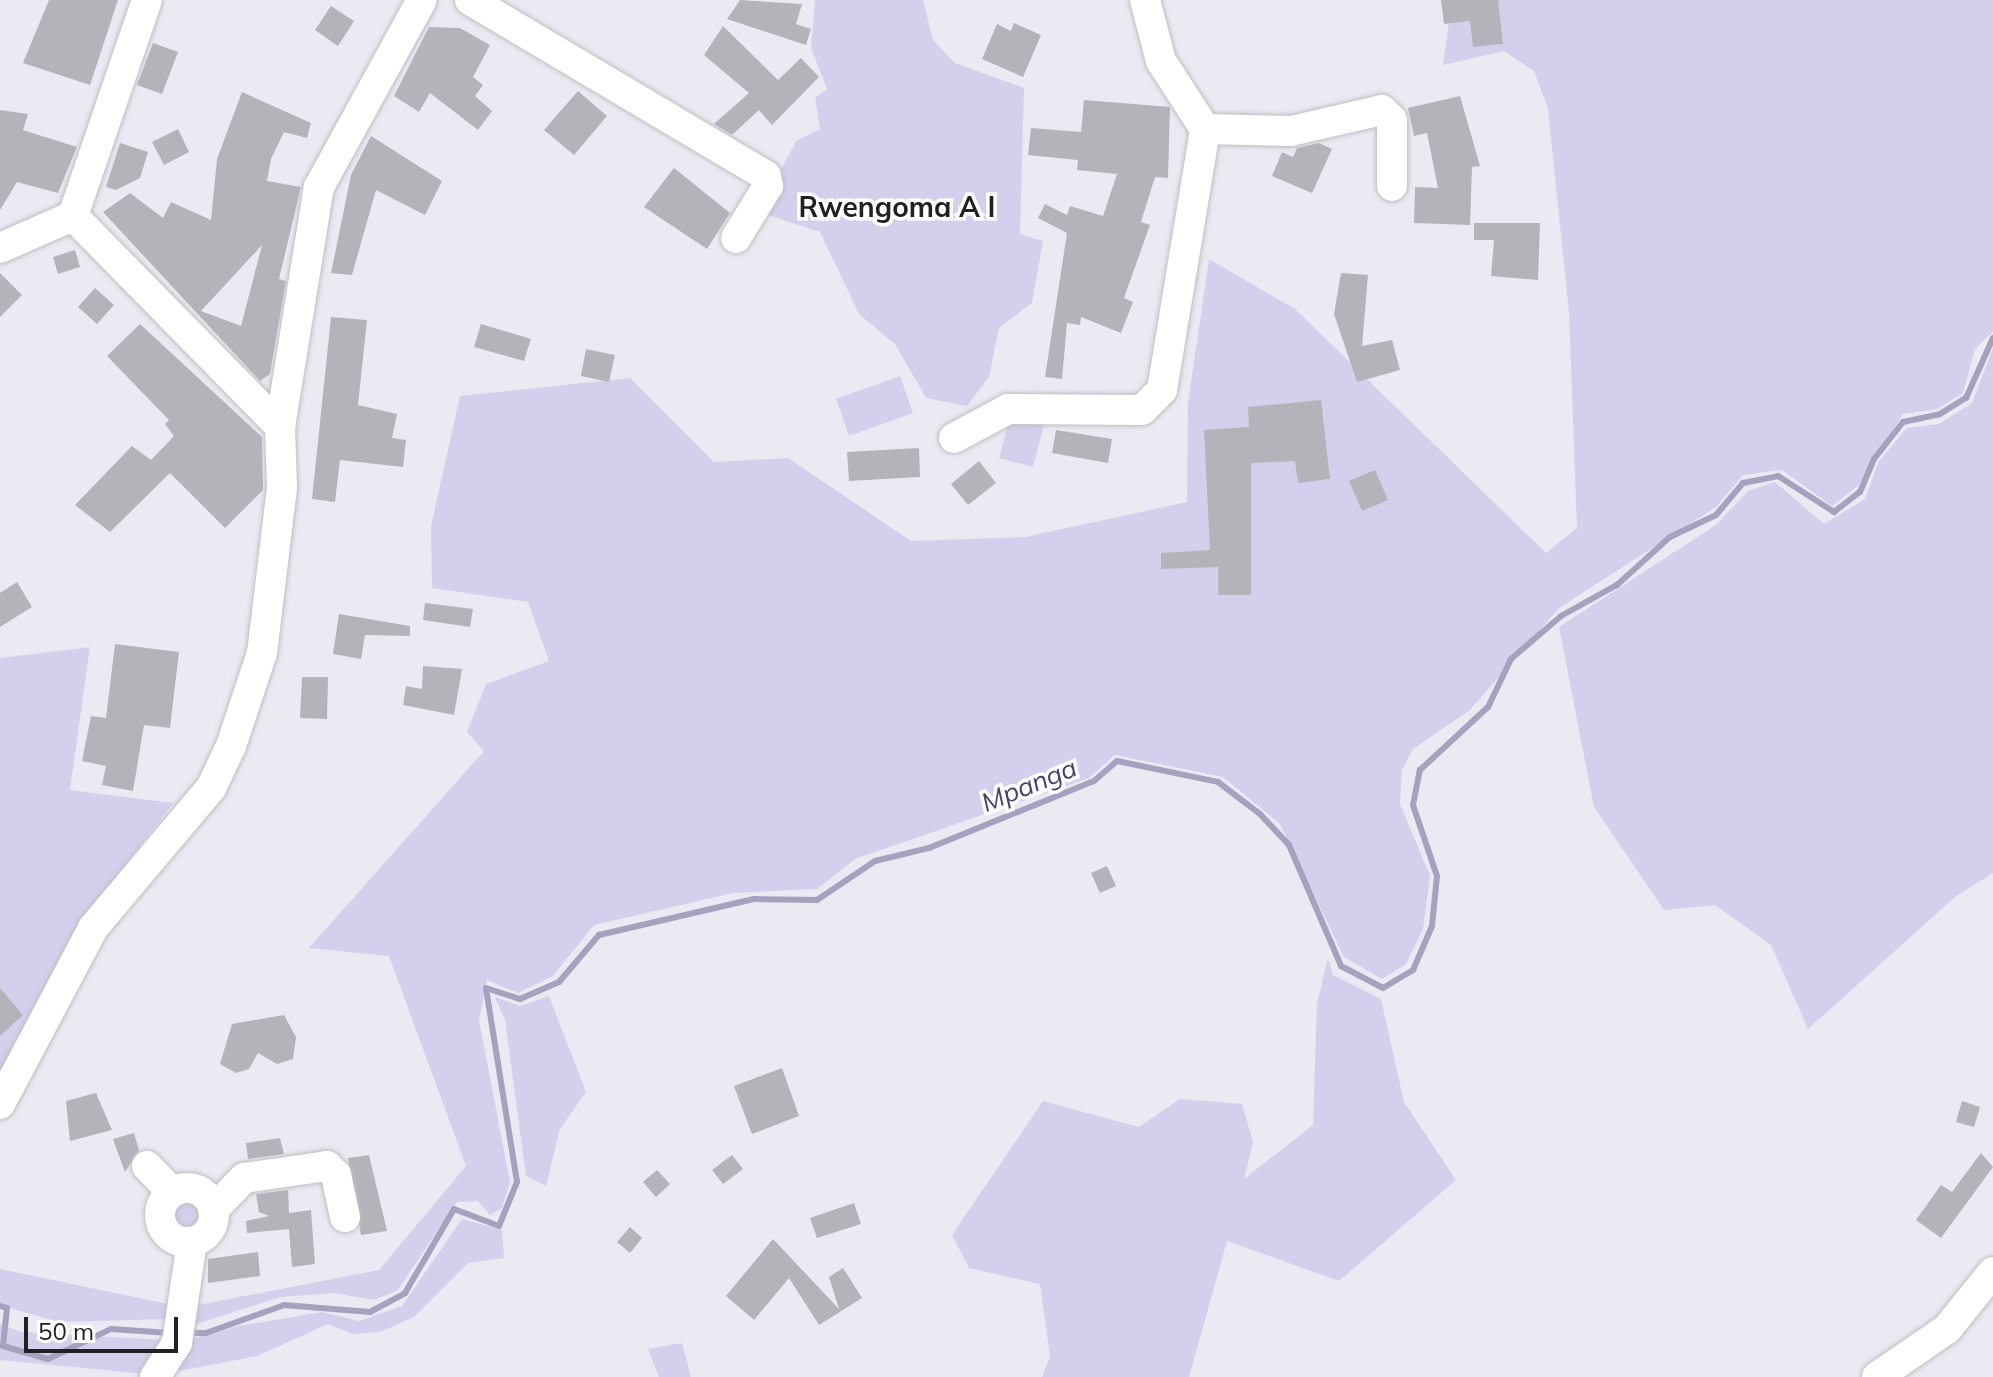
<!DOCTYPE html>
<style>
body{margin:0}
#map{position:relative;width:1993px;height:1377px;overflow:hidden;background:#ebeaf2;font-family:Mulish,sans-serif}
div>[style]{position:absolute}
.green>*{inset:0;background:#d4cfec}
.round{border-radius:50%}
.stream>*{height:6px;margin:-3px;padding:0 3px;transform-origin:3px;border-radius:3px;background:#a7a1c0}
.building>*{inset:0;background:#b4b3ba}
.roads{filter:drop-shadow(0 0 2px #bebdc4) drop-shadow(0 0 2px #bebdc4)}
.minor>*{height:30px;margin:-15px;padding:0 15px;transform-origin:15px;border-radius:15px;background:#fff}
.minor>.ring{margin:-15px;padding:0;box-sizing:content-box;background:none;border:30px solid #fff;border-radius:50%}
span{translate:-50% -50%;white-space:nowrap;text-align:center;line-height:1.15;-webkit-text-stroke:7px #fff;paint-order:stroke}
.water-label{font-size:26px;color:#493f6c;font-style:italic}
.quarter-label{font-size:28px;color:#212123;font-weight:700}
.scale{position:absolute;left:24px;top:1317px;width:154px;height:36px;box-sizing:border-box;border:4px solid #212123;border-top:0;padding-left:10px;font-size:24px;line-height:28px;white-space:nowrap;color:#212123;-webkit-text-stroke:6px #fff;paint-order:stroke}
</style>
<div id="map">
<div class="green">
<div style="clip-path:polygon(815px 0,923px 0,933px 40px,955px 63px,1024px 88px,1020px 234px,1043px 241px,1032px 303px,999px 328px,989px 377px,967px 406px,926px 398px,895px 344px,859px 314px,820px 232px,759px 212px,796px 141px,820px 129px,815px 98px,827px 89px,811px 48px)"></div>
<div style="clip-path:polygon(1452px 0,1993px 0,1993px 331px,1975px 349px,1963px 393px,1937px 409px,1903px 414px,1858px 486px,1832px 506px,1782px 470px,1743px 475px,1716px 507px,1559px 608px,1470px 710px,1413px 749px,1402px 770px,1400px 804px,1430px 876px,1423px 929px,1406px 964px,1382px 979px,1344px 957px,1280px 824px,1223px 777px,1115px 755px,1089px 778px,855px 859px,817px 889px,733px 893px,594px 925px,553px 976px,518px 993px,487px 980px,479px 1020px,510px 1182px,502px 1208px,490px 1215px,478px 1201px,457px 1202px,397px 1291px,374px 1300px,334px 1293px,281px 1297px,183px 1328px,188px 1307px,379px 1270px,466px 1166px,389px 956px,309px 948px,484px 751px,467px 732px,486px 684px,549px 661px,528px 602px,432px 588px,431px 526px,460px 396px,630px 378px,714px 462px,788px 458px,911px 541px,1025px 537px,1187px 502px,1188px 403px,1209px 259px,1295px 309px,1546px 553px,1577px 528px,1569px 313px,1548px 109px,1534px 71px,1504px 51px,1443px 65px)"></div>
<div style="clip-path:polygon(1993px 348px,1993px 873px,1955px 897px,1808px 1029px,1771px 945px,1715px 905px,1664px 910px,1594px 807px,1559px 627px,1716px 525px,1748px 491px,1775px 482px,1824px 524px,1865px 499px,1879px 461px,1907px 428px,1939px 424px,1972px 403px)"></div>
<div style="clip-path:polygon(900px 376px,913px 413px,849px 436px,836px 399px)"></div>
<div style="clip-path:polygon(1012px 410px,1046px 418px,1033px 467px,999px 458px)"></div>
<div style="clip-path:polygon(90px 647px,70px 790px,173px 803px,91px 910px,0 1074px,0 658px)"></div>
<div style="clip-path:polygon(1328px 958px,1333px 975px,1381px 999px,1404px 1102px,1456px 1180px,1339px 1281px,1227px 1241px,1189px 1377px,1042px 1377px,1050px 1357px,1040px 1284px,969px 1268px,952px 1235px,1043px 1101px,1139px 1127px,1180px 1099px,1242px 1104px,1253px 1142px,1244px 1179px,1313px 1125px,1317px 1003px)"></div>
<div style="clip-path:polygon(549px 996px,586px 1092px,560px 1129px,546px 1186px,526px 1176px,505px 1020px,495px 997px,520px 1006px)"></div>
<div class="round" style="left:169px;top:1196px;width:36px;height:36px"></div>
<div style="clip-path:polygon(462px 1219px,502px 1230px,504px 1258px,468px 1263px,414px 1317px,380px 1332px,353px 1334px,328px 1324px,257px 1356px,164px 1374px,179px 1343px,234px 1327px,322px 1312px,359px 1321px,402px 1306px)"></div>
<div style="clip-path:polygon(0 1269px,173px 1305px,170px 1319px,59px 1322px,0 1305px)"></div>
<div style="clip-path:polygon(0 1324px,21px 1332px,166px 1340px,146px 1374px,0 1360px)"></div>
<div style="clip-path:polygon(682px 1343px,691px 1377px,659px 1377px,648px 1349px)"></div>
</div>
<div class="stream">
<div style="left:0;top:1306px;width:7px;rotate:16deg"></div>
<div style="left:7px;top:1308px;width:38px;rotate:96deg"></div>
<div style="left:3px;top:1346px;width:47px;rotate:16.1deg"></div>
<div style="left:48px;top:1359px;width:70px;rotate:-25.5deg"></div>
<div style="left:111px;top:1329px;width:59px;rotate:3.9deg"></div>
<div style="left:185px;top:1333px;width:21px"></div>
<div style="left:206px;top:1333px;width:83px;rotate:-19.7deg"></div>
<div style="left:284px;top:1305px;width:86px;rotate:4.7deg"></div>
<div style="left:370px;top:1312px;width:40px;rotate:-28deg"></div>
<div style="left:405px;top:1293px;width:97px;rotate:-59.7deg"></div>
<div style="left:454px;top:1209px;width:48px;rotate:20.7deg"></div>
<div style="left:499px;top:1226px;width:48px;rotate:-67.8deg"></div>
<div style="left:517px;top:1182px;width:196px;rotate:-99.1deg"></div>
<div style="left:486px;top:988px;width:36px;rotate:18deg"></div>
<div style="left:520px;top:999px;width:43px;rotate:-23.6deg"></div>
<div style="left:559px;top:982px;width:62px;rotate:-49.6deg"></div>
<div style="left:599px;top:935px;width:159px;rotate:-13.1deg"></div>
<div style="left:754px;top:899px;width:63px;rotate:0.9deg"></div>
<div style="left:817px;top:900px;width:70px;rotate:-33.9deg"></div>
<div style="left:875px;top:861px;width:56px;rotate:-13.5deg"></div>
<div style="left:929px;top:848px;width:178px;rotate:-22.1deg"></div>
<div style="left:1094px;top:781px;width:30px;rotate:-41deg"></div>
<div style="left:1117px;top:761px;width:103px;rotate:11.7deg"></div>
<div style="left:1218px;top:782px;width:53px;rotate:37.3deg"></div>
<div style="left:1260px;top:814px;width:42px;rotate:46.9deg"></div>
<div style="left:1289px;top:845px;width:132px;rotate:66.7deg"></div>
<div style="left:1341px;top:966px;width:47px;rotate:27.6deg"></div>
<div style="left:1383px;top:988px;width:35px;rotate:-31deg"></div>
<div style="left:1413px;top:970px;width:48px;rotate:-66.6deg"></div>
<div style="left:1432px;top:926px;width:50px;rotate:-84.3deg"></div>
<div style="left:1437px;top:876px;width:75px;rotate:-108.7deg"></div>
<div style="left:1413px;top:805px;width:36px;rotate:-79deg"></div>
<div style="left:1420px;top:770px;width:93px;rotate:-42.8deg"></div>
<div style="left:1488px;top:707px;width:53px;rotate:-64.4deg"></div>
<div style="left:1511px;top:659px;width:66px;rotate:-40.7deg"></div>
<div style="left:1561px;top:616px;width:64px;rotate:-29deg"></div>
<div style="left:1617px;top:585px;width:72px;rotate:-42.2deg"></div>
<div style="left:1670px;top:537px;width:51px;rotate:-25.6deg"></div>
<div style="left:1716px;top:515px;width:42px;rotate:-49.8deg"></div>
<div style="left:1743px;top:483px;width:36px;rotate:-11deg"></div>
<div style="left:1778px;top:476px;width:67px;rotate:32.7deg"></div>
<div style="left:1834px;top:512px;width:33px;rotate:-38deg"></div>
<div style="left:1860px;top:492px;width:36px;rotate:-67deg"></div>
<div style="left:1874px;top:459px;width:47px;rotate:-51.9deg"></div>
<div style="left:1903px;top:422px;width:38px;rotate:-12deg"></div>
<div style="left:1940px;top:414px;width:31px;rotate:-32deg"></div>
<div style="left:1966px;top:398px;width:66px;rotate:-65.8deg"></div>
</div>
<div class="building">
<div style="clip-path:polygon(49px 0,118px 0,90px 85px,23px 63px)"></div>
<div style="clip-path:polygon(740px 0,802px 4px,796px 24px,811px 29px,806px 45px,727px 19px)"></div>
<div style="clip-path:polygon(1441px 0,1498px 0,1503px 44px,1473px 47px,1470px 21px,1444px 24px)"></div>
<div style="clip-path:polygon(331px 6px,354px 21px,338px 46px,315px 30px)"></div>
<div style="clip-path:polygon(1014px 23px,1041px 35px,1023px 77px,982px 59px,997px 24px,1011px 31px)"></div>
<div style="clip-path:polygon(723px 26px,778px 80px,801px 58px,819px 77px,772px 125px,759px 110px,732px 135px,714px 124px,749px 93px,704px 55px)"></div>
<div style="clip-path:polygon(429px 27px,460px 28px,490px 45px,473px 77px,483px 85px,475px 96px,492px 111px,478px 130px,430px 93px,419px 112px,394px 96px)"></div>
<div style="clip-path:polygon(153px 43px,178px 52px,162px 94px,137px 85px)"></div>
<div style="clip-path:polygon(578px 91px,607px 116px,574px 155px,544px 130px)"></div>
<div style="clip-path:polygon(evenodd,242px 92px,311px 123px,307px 138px,284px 132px,271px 159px,267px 181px,301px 187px,279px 279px,286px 281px,270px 374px,260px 381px,103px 212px,130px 193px,163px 218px,171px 202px,211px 220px,217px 159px,242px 92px,262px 245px,241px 326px,201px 311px,262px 245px)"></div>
<div style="clip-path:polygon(1460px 96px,1480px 166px,1472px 167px,1470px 225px,1414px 223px,1415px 187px,1438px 188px,1427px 133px,1414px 136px,1408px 108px)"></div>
<div style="clip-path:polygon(1084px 100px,1170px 107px,1168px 178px,1155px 177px,1141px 222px,1150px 225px,1124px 298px,1133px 302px,1121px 333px,1081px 317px,1080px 325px,1067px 323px,1062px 379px,1045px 377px,1067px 233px,1038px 218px,1045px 204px,1067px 215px,1070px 206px,1103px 216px,1117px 174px,1077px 170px,1078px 160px,1028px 155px,1031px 128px,1081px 132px)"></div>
<div style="clip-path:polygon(0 110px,28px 114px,23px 130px,77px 147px,58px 193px,17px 182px,0 210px)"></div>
<div style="clip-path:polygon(178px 129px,189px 152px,164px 165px,152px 142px)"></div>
<div style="clip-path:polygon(371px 136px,442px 181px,425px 215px,376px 190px,352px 275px,331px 273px,351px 175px)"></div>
<div style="clip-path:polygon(120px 143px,148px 152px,140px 178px,116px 190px,106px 187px)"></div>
<div style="clip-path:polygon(1319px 143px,1332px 149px,1312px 193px,1272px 176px,1282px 152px,1293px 157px,1297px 148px)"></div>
<div style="clip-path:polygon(674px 168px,730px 213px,707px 249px,644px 207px)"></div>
<div style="clip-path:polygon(1474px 223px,1540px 223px,1538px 280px,1491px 276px,1494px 240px,1474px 240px)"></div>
<div style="clip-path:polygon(75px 250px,80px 267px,58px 274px,53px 257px)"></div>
<div style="clip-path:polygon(0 273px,22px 295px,0 317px)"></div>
<div style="clip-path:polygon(1341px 273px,1368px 275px,1362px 346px,1392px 340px,1400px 370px,1357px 382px,1334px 314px)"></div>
<div style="clip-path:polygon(95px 288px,114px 305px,97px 324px,78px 307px)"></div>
<div style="clip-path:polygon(331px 317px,367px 320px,358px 405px,397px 414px,392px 438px,406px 440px,403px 467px,340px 460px,335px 502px,312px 499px)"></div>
<div style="clip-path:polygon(140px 324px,262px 437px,263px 490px,225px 528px,170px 473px,110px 532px,75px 505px,132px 446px,151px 460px,174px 436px,165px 424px,169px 420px,107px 356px)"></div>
<div style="clip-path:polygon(481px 324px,531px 339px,524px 361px,474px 347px)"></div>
<div style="clip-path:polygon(586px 349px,615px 355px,609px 382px,581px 376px)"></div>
<div style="clip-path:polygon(1321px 400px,1330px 479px,1298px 483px,1295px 461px,1251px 463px,1251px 595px,1218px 595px,1218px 567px,1161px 569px,1161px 553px,1210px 550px,1204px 430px,1249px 427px,1248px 407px)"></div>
<div style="clip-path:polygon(1056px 430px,1112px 439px,1108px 463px,1052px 453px)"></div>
<div style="clip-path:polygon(919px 448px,920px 477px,849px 481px,847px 452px)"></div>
<div style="clip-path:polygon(979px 461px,996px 483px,968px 505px,951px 484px)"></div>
<div style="clip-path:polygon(1375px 470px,1388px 500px,1362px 511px,1349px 481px)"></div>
<div style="clip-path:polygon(17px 582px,32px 607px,0 627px,0 593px)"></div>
<div style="clip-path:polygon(425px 603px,473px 609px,470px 627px,423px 620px)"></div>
<div style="clip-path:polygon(339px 614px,410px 626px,410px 636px,365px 635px,361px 659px,333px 654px)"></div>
<div style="clip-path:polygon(115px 644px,179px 652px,170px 728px,144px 725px,133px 791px,102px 785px,106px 766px,82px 761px,91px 716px,106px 718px)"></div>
<div style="clip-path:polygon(423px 666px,462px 669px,454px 715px,403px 705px,406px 686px,422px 689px)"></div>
<div style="clip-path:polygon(302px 677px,328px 677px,327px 719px,300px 718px)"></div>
<div style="clip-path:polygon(1107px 866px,1116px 886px,1100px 893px,1091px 873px)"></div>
<div style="clip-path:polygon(0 988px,23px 1015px,0 1036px)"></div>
<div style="clip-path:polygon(284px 1015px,296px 1037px,293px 1059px,277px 1064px,258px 1053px,249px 1069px,236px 1073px,220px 1064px,232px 1024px)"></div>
<div style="clip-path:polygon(782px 1068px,799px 1116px,752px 1134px,734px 1086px)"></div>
<div style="clip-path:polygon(96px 1093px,112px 1130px,70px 1141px,66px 1101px)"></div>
<div style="clip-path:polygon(1962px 1101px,1980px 1107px,1974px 1127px,1956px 1122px)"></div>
<div style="clip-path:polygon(134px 1133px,139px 1150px,125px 1172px,113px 1139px)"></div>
<div style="clip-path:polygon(280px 1138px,284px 1154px,248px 1159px,246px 1143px)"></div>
<div style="clip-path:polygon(1981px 1153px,1993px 1167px,1941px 1238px,1916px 1220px,1941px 1185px,1952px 1192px)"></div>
<div style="clip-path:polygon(369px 1155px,387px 1231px,361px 1235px,348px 1158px)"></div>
<div style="clip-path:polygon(732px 1155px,743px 1169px,723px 1184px,712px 1170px)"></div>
<div style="clip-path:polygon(657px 1170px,670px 1184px,656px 1197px,643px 1182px)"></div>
<div style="clip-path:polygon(288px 1190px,289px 1213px,311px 1210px,315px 1264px,292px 1267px,289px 1229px,247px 1233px,246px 1221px,269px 1216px,259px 1212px,256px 1194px)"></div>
<div style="clip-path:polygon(854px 1203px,861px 1224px,817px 1238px,810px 1218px)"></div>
<div style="clip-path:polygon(630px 1227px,642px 1238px,630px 1253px,617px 1242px)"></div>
<div style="clip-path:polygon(773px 1239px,839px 1309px,829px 1277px,843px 1268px,862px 1298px,819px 1325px,789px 1278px,754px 1320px,726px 1296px)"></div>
<div style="clip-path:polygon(258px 1252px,260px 1276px,208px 1283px,208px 1259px)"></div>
</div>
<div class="roads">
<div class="minor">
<div style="left:470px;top:0;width:344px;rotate:30.7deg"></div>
<div style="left:766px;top:176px;width:10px;rotate:79deg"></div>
<div style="left:768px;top:186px;width:61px;rotate:121.6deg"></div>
<div style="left:1205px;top:129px;width:86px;rotate:1.3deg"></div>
<div style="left:1291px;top:131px;width:93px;rotate:-13deg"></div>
<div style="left:1382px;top:110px;width:14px;rotate:45deg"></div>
<div style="left:1392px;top:120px;width:66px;rotate:90deg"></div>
<div style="left:73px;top:216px;width:228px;rotate:-71.1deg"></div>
<div style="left:0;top:248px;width:80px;rotate:-23.7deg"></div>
<div style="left:73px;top:216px;width:296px;rotate:45.5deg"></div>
<div style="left:954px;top:438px;width:61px;rotate:-28.2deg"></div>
<div style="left:1008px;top:409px;width:134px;rotate:0.4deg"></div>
<div style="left:1142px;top:410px;width:28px;rotate:-45deg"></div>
<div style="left:1162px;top:390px;width:265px;rotate:-80.6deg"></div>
<div style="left:1205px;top:129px;width:81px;rotate:-122.9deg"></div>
<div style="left:1161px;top:61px;width:63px;rotate:-104.7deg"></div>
<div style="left:0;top:1104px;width:199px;rotate:-62.1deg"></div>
<div style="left:93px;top:928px;width:183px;rotate:-49.9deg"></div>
<div style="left:211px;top:788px;width:47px;rotate:-64.5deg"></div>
<div style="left:231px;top:746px;width:98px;rotate:-71.6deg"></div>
<div style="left:262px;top:653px;width:167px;rotate:-83.1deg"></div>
<div style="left:282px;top:487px;width:60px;rotate:-91.9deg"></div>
<div style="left:280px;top:427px;width:243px;rotate:-80.8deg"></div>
<div style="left:319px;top:187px;width:213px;rotate:-61.2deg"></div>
<div style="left:147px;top:1166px;width:36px;rotate:46deg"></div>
<div class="ring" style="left:160px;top:1188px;width:24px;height:24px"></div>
<div style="left:213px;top:1210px;width:45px;rotate:-45.9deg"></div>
<div style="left:244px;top:1178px;width:84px;rotate:-8.2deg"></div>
<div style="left:327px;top:1166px;width:13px;rotate:45deg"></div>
<div style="left:336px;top:1175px;width:43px;rotate:77.9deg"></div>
<div style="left:155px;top:1377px;width:40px;rotate:-57.1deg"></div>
<div style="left:177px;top:1343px;width:102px;rotate:-81.6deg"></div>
<div style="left:1877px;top:1377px;width:85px;rotate:-34.4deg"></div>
<div style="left:1947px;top:1329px;width:73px;rotate:-51.1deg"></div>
</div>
</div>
<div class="water-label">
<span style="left:1029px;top:785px;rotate:-22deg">Mpanga</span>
</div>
<div class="quarter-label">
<span style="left:897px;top:207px">Rwengoma A I</span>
</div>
<div class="scale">50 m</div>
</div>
